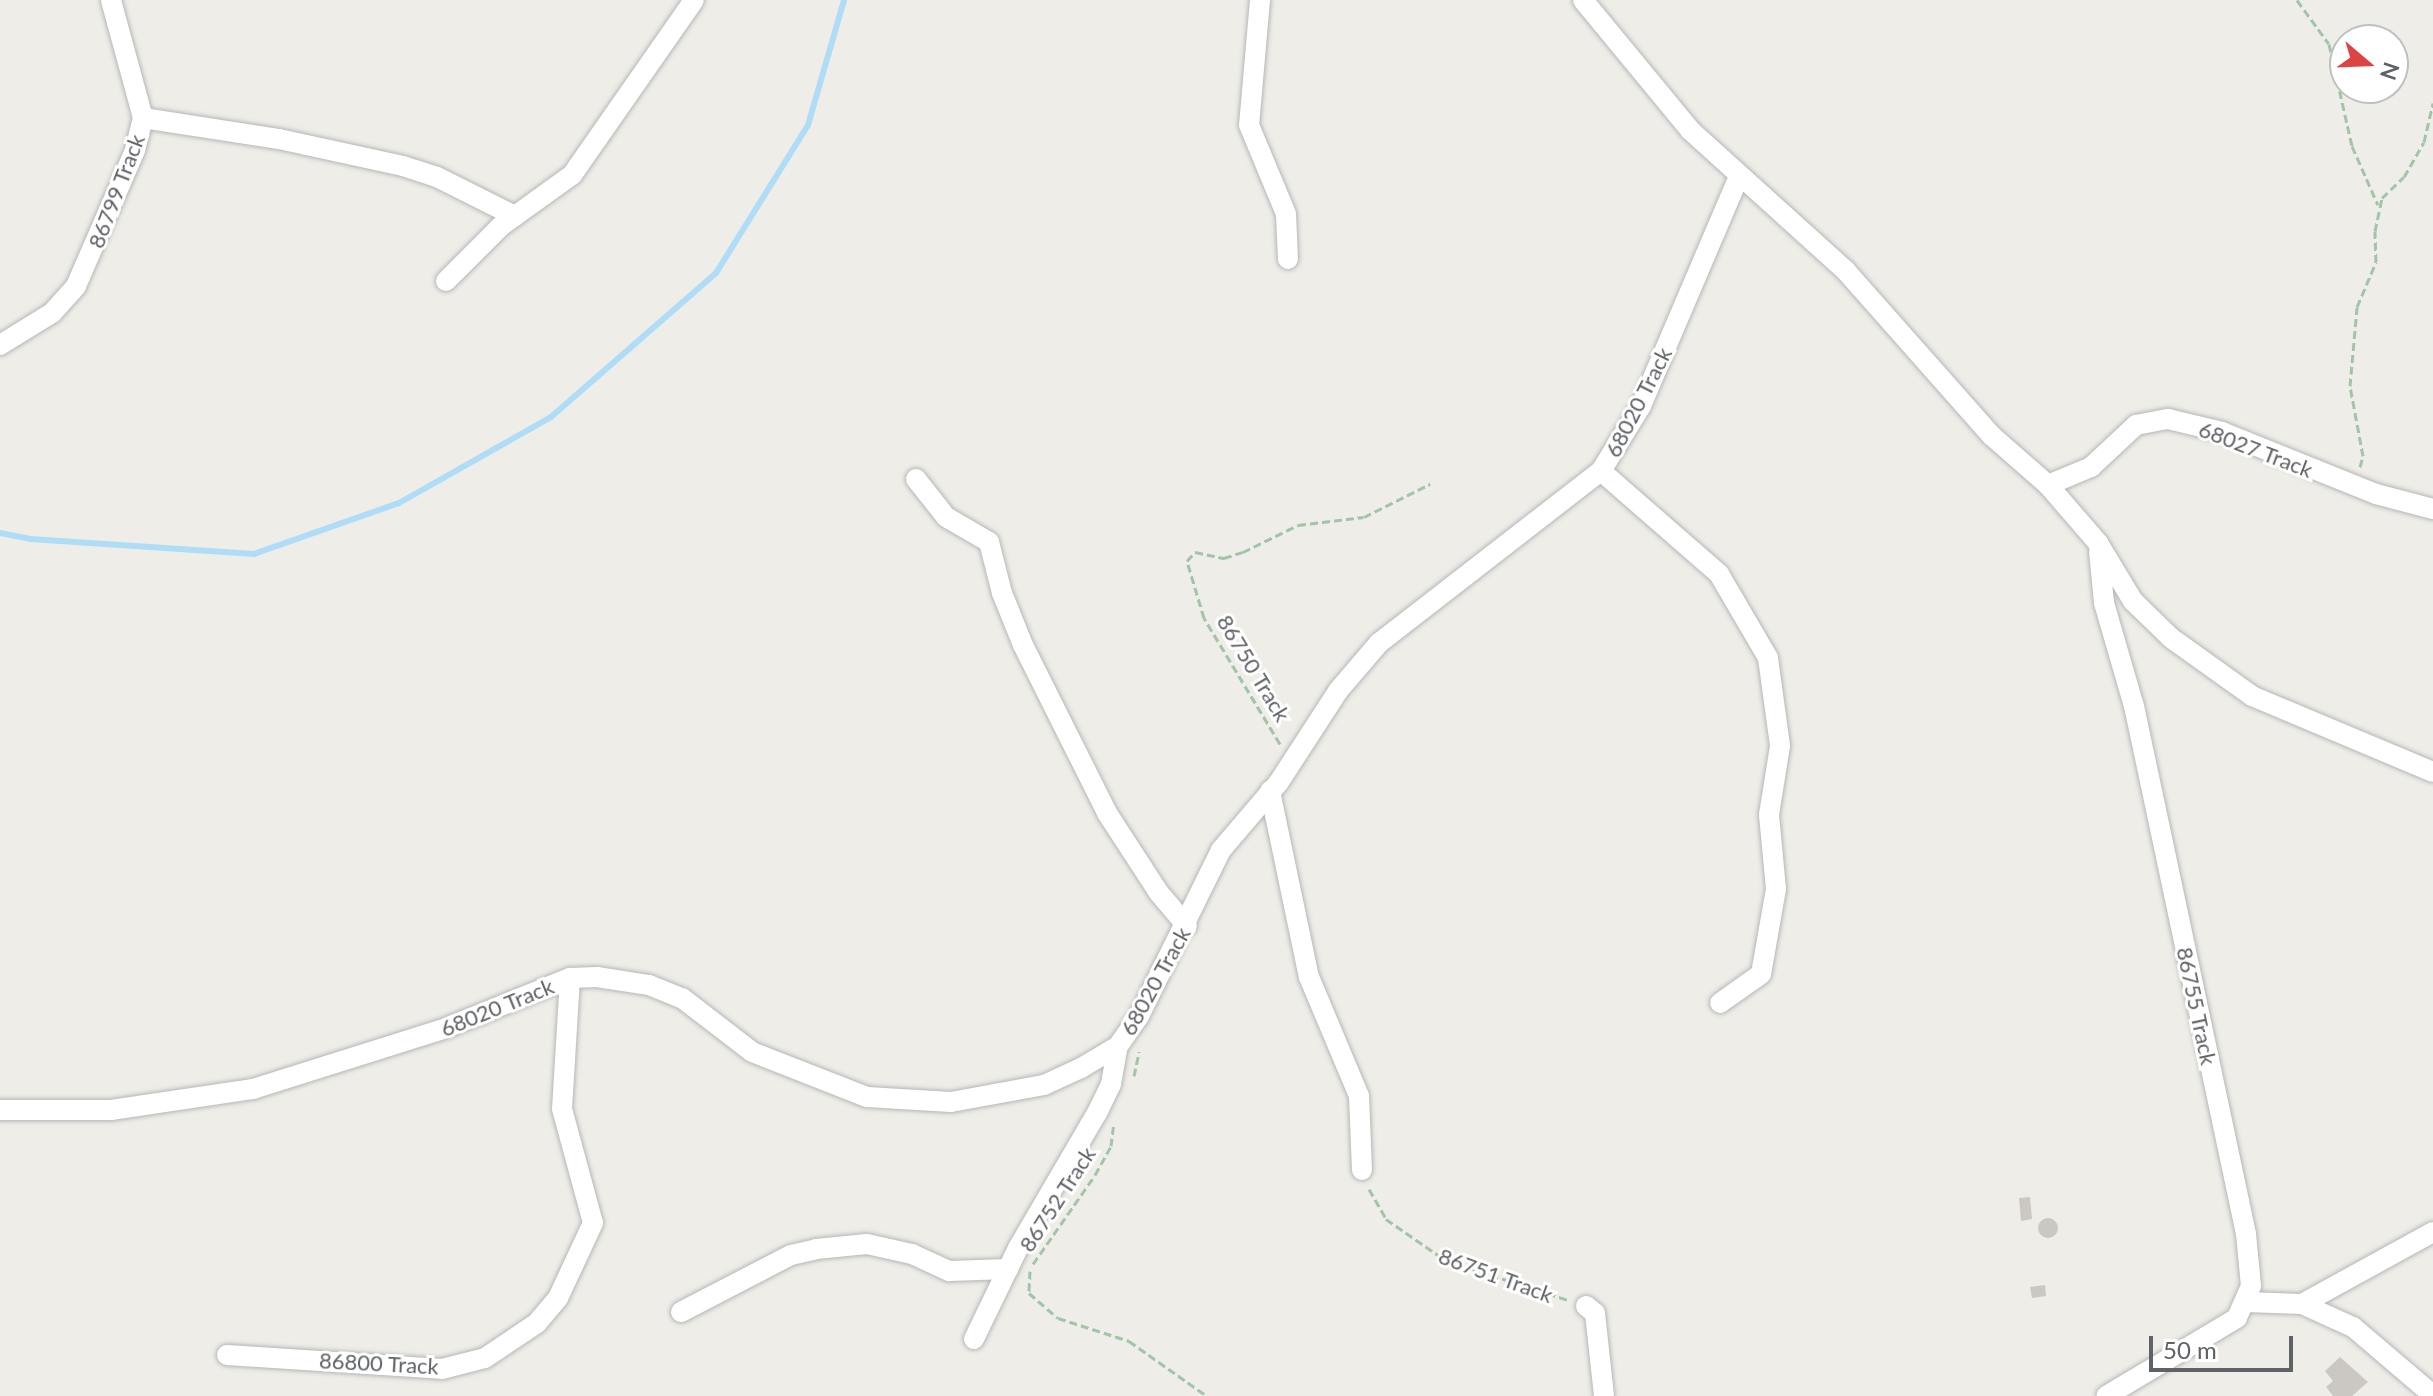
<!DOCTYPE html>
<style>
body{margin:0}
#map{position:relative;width:2433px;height:1396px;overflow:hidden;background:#efede7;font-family:Lato,sans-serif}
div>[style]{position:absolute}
.stream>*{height:6px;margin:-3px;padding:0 3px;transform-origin:3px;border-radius:3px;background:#afddf8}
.building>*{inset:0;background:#cbc8c4}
.round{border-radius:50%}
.path>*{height:3px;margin-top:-1.5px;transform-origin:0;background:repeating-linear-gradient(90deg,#a0c5a8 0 8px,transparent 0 12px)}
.roads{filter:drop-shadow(0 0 2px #b4b7ba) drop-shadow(0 0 2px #b4b7ba)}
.minor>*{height:20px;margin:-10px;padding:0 10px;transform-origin:10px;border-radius:10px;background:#fff}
span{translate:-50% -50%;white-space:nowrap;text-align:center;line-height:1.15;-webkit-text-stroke:6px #fff;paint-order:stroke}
.street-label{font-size:22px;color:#5f6266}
.north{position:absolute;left:2329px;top:24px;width:80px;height:80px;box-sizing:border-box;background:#fff;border:2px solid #bfc0c2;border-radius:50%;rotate:109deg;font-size:22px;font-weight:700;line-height:32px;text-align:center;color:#5f6266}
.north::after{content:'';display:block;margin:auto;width:28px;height:36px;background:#db4442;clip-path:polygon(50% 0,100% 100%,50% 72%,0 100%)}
.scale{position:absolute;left:2149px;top:1336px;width:144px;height:36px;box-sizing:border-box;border:4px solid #5f6266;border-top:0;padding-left:10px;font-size:24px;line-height:28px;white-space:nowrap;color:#5f6266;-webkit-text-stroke:6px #fff;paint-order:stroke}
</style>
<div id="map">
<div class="stream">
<div style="left:0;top:533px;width:31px;rotate:11deg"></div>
<div style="left:30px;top:539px;width:225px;rotate:3.8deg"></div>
<div style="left:254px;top:554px;width:154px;rotate:-19.4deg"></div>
<div style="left:399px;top:503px;width:175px;rotate:-29.5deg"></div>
<div style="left:551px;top:417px;width:219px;rotate:-41.1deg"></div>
<div style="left:716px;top:273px;width:174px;rotate:-58.1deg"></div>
<div style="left:808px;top:125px;width:130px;rotate:-73.9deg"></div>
</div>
<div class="building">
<div style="clip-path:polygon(2030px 1197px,2032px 1219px,2021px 1221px,2019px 1198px)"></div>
<div class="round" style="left:2038px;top:1218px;width:20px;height:20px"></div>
<div style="clip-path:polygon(2045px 1285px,2046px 1296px,2032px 1298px,2030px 1287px)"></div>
<div style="clip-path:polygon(2340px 1357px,2368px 1382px,2352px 1396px,2333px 1396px,2326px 1387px,2333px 1381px,2325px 1371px)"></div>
</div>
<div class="path">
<div style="left:2297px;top:0;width:54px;rotate:54deg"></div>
<div style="left:2329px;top:44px;width:105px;rotate:77.3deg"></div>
<div style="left:2352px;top:146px;width:64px;rotate:66.2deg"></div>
<div style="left:2360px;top:467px;width:11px;rotate:-75deg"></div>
<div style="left:2363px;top:456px;width:71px;rotate:-100.5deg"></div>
<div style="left:2350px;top:386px;width:79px;rotate:-84.9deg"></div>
<div style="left:2357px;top:307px;width:49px;rotate:-67.1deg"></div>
<div style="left:2376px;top:262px;width:31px;rotate:-92deg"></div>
<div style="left:2375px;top:231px;width:34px;rotate:-78deg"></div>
<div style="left:2382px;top:198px;width:30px;rotate:-44deg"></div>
<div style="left:2404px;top:177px;width:40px;rotate:-60.3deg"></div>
<div style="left:2424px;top:142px;width:40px;rotate:-77deg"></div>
<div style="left:1280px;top:744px;width:147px;rotate:-121.1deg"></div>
<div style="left:1204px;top:618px;width:59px;rotate:-106.6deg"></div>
<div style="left:1187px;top:561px;width:12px;rotate:-48deg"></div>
<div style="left:1195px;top:552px;width:30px;rotate:12deg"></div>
<div style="left:1224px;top:558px;width:20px;rotate:-18deg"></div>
<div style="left:1243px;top:552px;width:61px;rotate:-26.1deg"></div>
<div style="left:1298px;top:525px;width:66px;rotate:-6.9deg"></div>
<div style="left:1364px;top:517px;width:74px;rotate:-26.6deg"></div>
<div style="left:1134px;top:1076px;width:25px;rotate:-78deg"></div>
<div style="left:1369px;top:1189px;width:34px;rotate:60deg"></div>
<div style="left:1386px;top:1219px;width:72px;rotate:34.8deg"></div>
<div style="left:1445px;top:1260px;width:129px;rotate:18deg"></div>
<div style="left:1033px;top:1264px;width:108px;rotate:-55.1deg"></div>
<div style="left:1095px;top:1175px;width:33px;rotate:-61deg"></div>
<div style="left:1111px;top:1146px;width:23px;rotate:-83deg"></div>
<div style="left:1030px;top:1271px;width:22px;rotate:93deg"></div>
<div style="left:1029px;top:1293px;width:38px;rotate:41deg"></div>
<div style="left:1058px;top:1318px;width:75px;rotate:17.9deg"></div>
<div style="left:1129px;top:1341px;width:95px;rotate:35.2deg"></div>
</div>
<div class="roads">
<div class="minor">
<div style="left:1260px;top:0;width:125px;rotate:95deg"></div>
<div style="left:1249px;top:125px;width:96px;rotate:67.4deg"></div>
<div style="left:1286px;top:214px;width:45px;rotate:87.5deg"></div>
<div style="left:1583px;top:0;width:168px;rotate:50.5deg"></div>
<div style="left:1690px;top:130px;width:210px;rotate:42.1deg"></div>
<div style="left:1846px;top:271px;width:220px;rotate:48.5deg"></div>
<div style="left:1992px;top:436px;width:74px;rotate:41.2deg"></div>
<div style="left:2048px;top:485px;width:77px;rotate:49.2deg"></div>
<div style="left:2098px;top:543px;width:68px;rotate:58.9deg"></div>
<div style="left:2133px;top:601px;width:53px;rotate:44.2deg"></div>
<div style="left:2171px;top:638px;width:100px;rotate:35.6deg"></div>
<div style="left:2252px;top:696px;width:196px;rotate:22.8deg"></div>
<div style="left:143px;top:118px;width:138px;rotate:8.8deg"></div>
<div style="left:279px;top:139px;width:127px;rotate:12.3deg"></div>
<div style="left:403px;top:166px;width:36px;rotate:18deg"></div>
<div style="left:437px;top:177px;width:87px;rotate:26.6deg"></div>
<div style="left:446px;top:281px;width:78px;rotate:-45deg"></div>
<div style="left:501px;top:226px;width:87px;rotate:-35.7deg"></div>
<div style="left:572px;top:175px;width:213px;rotate:-55.1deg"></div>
<div style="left:0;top:345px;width:61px;rotate:-31.6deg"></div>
<div style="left:52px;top:313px;width:36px;rotate:-48deg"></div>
<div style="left:76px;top:286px;width:148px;rotate:-66.5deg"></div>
<div style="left:135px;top:150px;width:33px;rotate:-76deg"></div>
<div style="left:143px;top:118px;width:122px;rotate:-105.2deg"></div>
<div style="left:1601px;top:471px;width:157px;rotate:41.1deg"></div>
<div style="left:1719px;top:574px;width:97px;rotate:59.7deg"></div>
<div style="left:1768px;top:658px;width:89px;rotate:82.2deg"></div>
<div style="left:1780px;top:746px;width:70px;rotate:99.1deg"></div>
<div style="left:1769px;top:815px;width:74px;rotate:84.6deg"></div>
<div style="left:1776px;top:889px;width:86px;rotate:100deg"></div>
<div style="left:1761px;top:974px;width:50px;rotate:144.7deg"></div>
<div style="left:916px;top:479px;width:48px;rotate:51.7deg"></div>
<div style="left:946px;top:517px;width:50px;rotate:30.2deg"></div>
<div style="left:989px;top:542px;width:53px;rotate:75.7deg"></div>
<div style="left:1002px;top:593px;width:56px;rotate:68deg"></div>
<div style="left:1023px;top:645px;width:188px;rotate:63.4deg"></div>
<div style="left:1107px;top:813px;width:95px;rotate:57deg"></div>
<div style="left:1159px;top:893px;width:43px;rotate:49.7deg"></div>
<div style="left:2048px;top:485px;width:47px;rotate:-22.7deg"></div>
<div style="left:2091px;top:467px;width:62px;rotate:-43deg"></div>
<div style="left:2136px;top:425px;width:33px;rotate:-11deg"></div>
<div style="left:2168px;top:419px;width:56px;rotate:13.5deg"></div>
<div style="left:2222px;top:432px;width:166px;rotate:21.9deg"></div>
<div style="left:2376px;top:494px;width:59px;rotate:14.7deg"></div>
<div style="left:2099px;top:551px;width:52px;rotate:84.5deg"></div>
<div style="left:2104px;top:603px;width:107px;rotate:73.8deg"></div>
<div style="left:2134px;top:706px;width:540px;rotate:78.02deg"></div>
<div style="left:2246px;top:1234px;width:52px;rotate:84.5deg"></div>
<div style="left:2251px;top:1286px;width:35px;rotate:114deg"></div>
<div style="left:2237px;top:1318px;width:152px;rotate:149.2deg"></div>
<div style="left:1270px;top:791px;width:190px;rotate:78.2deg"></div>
<div style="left:1309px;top:977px;width:129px;rotate:67.2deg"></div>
<div style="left:1359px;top:1096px;width:74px;rotate:87.7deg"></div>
<div style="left:0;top:1110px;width:111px"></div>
<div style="left:111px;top:1110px;width:144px;rotate:-8.4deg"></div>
<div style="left:253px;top:1089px;width:202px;rotate:-17.5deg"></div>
<div style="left:446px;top:1028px;width:134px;rotate:-22deg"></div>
<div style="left:570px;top:978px;width:27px;rotate:-2deg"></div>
<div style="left:597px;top:977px;width:53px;rotate:8.7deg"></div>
<div style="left:649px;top:985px;width:35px;rotate:22deg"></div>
<div style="left:682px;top:998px;width:88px;rotate:37.6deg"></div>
<div style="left:752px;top:1052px;width:123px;rotate:21.4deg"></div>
<div style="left:867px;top:1097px;width:84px;rotate:3.4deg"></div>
<div style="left:951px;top:1102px;width:95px;rotate:-10.4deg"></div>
<div style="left:1044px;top:1085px;width:41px;rotate:-24.7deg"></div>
<div style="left:1081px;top:1068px;width:43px;rotate:-30.7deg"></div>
<div style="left:1118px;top:1046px;width:37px;rotate:-55deg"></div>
<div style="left:1139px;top:1016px;width:185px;rotate:-63.7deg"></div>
<div style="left:1221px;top:850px;width:89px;rotate:-49.5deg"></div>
<div style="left:1279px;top:782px;width:108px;rotate:-57deg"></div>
<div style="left:1338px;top:691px;width:63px;rotate:-49.5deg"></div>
<div style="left:1379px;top:643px;width:281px;rotate:-37.8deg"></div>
<div style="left:1601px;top:471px;width:76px;rotate:-58.4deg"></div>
<div style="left:1641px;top:406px;width:250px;rotate:-66.9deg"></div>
<div style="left:2246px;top:1302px;width:56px;rotate:2deg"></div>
<div style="left:2302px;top:1304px;width:149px;rotate:-28.8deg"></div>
<div style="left:2302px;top:1304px;width:56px;rotate:24.3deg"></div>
<div style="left:2353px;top:1327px;width:105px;rotate:40.4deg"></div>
<div style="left:1586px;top:1306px;width:11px;rotate:38deg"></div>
<div style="left:1595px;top:1313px;width:83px;rotate:83.8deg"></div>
<div style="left:681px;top:1312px;width:124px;rotate:-27.4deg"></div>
<div style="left:791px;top:1255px;width:26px;rotate:-13deg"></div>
<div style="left:816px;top:1249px;width:51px;rotate:-5.6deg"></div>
<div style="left:867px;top:1244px;width:46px;rotate:12.5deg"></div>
<div style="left:912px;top:1254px;width:41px;rotate:24.7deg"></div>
<div style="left:949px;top:1271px;width:59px;rotate:-1.9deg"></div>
<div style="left:974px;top:1339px;width:101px;rotate:-64.2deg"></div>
<div style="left:1018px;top:1248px;width:156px;rotate:-59.7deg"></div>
<div style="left:1097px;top:1113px;width:32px;rotate:-64deg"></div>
<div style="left:1111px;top:1084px;width:39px;rotate:-80deg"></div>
<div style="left:227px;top:1355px;width:215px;rotate:3.7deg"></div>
<div style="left:442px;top:1369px;width:44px;rotate:-14.3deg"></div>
<div style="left:485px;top:1358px;width:63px;rotate:-33.9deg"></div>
<div style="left:537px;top:1323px;width:33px;rotate:-50deg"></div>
<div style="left:558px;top:1298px;width:83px;rotate:-65deg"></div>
<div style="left:593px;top:1223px;width:118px;rotate:-105.2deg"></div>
<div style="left:562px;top:1109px;width:131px;rotate:-86.5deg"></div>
</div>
</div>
<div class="street-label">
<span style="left:116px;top:191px;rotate:-69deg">86799 Track</span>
<span style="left:1638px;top:402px;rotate:-63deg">68020 Track</span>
<span style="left:2256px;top:449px;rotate:21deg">68027 Track</span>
<span style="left:1254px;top:668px;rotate:59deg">86750 Track</span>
<span style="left:1155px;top:981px;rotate:-61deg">68020 Track</span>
<span style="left:2197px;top:1006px;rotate:78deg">86755 Track</span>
<span style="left:497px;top:1007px;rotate:-22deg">68020 Track</span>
<span style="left:1057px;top:1199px;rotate:-57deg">86752 Track</span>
<span style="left:1496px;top:1275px;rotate:20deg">86751 Track</span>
<span style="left:379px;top:1363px;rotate:3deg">86800 Track</span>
</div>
<div class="north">N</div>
<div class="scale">50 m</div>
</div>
